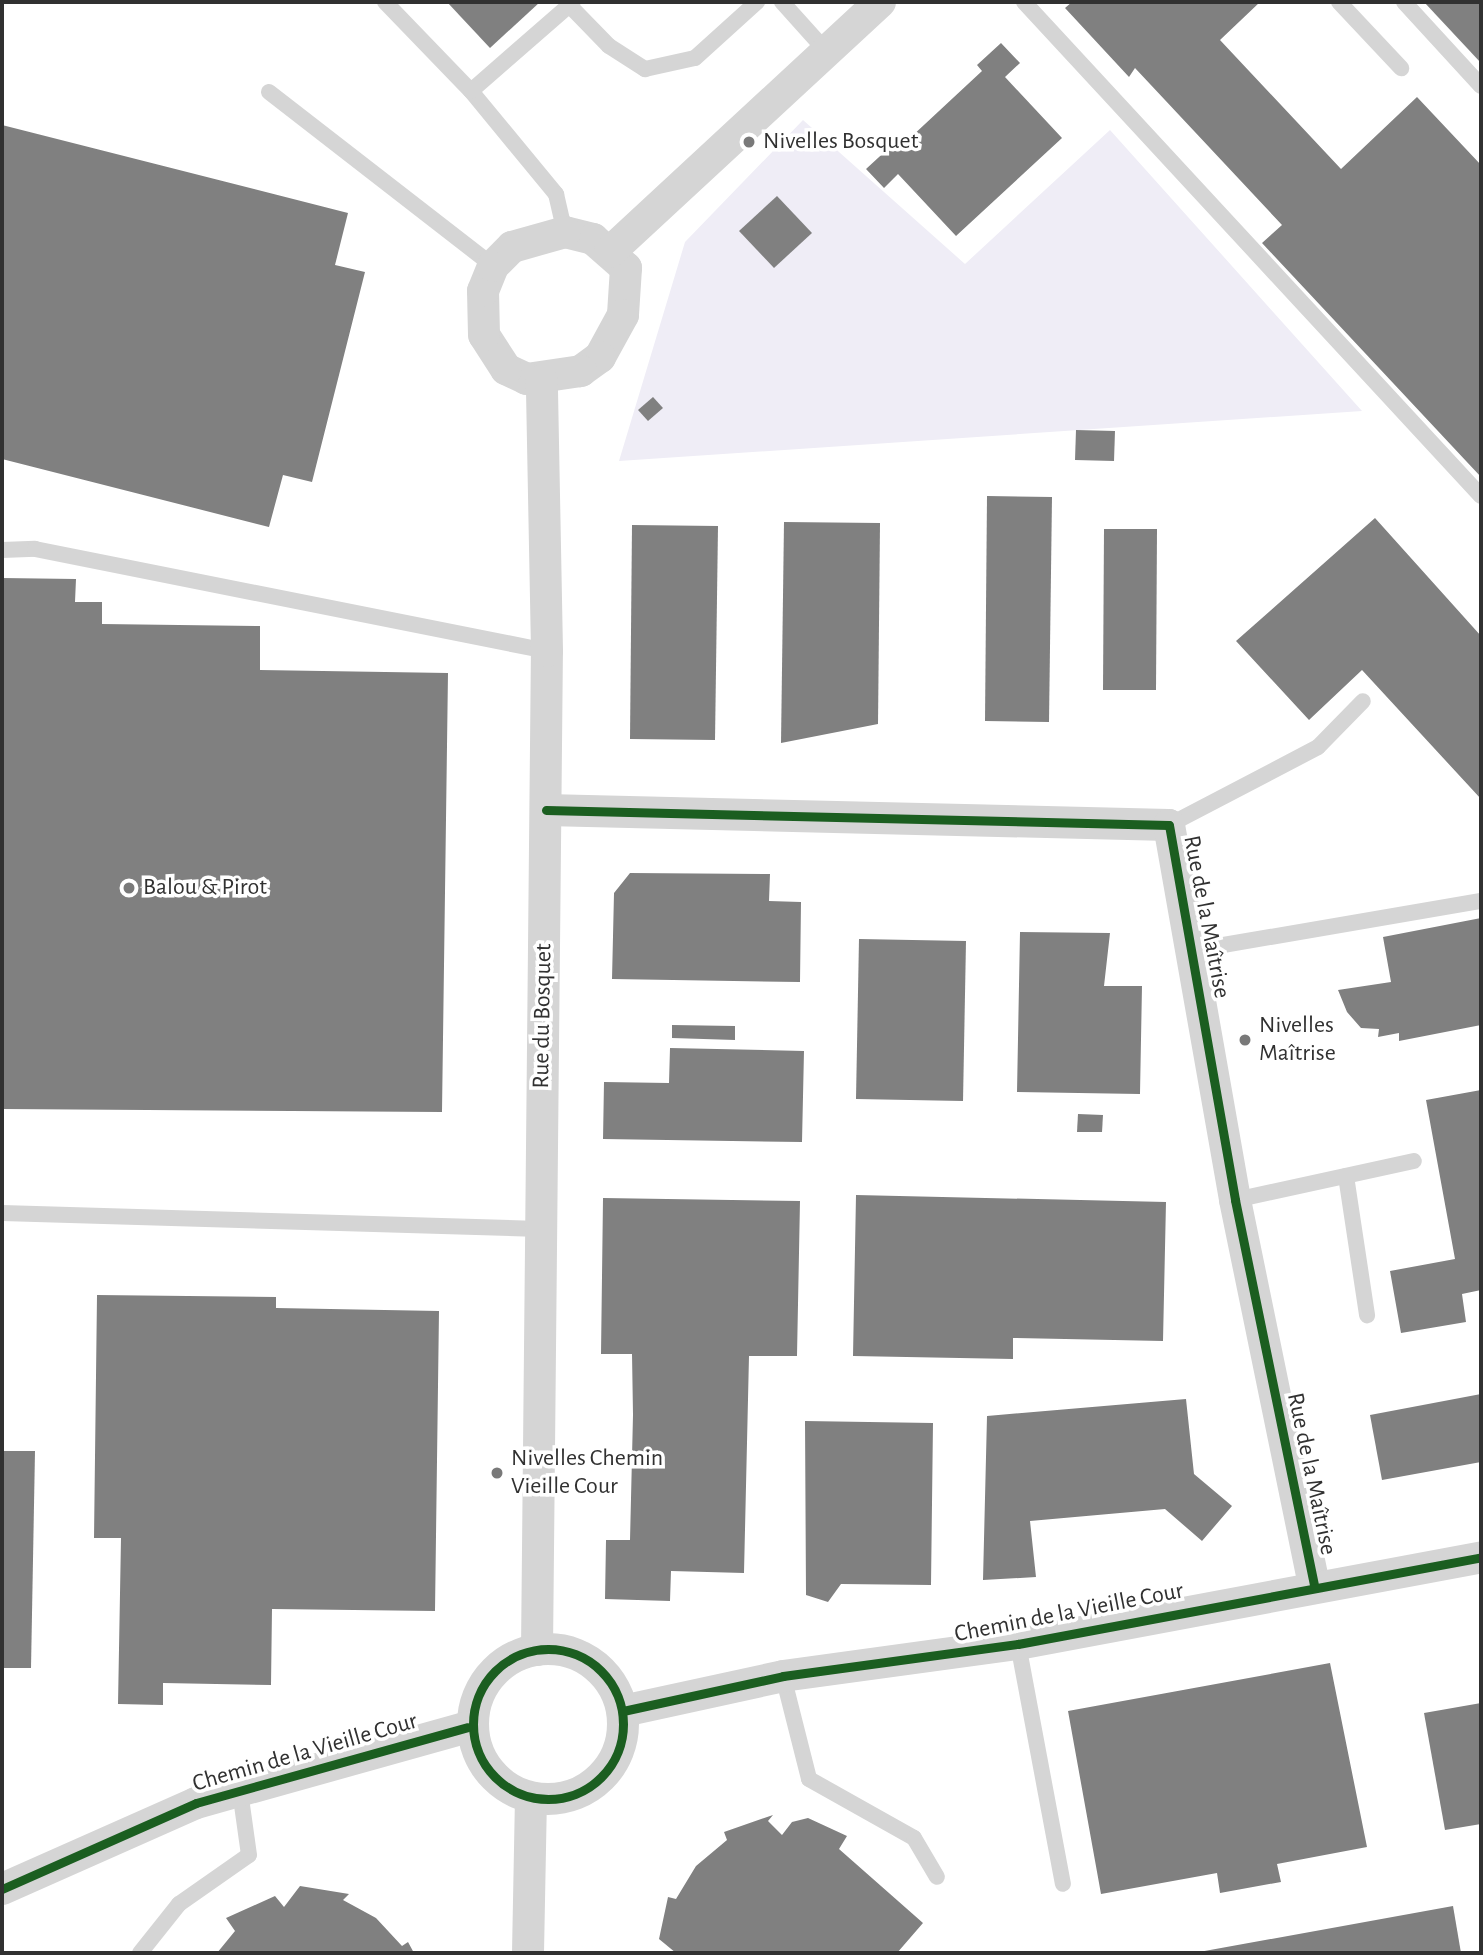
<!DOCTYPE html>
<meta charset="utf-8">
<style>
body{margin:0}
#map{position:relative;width:1483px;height:1955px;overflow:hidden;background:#fff;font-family:"Alegreya Sans",sans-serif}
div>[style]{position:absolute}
.green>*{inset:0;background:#efedf6}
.building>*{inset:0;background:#808080}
.lane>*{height:16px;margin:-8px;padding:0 8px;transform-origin:8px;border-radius:8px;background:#d5d5d5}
.street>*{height:32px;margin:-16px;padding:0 16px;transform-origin:16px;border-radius:16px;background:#d5d5d5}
.street>.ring{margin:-16px;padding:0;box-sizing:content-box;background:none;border:32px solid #d5d5d5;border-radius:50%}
.cycleway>*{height:9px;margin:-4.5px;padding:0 4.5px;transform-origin:4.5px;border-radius:4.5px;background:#1b5e20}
.cycleway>.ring{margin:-4.5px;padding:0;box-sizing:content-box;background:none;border:9px solid #1b5e20;border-radius:50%}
.dots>*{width:19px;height:19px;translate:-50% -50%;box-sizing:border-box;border:4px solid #fff;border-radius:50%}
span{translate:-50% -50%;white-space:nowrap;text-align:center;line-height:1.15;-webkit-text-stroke:7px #fff;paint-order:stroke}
.poi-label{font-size:24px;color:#313131}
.left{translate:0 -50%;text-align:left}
.street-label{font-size:24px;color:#313131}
.frame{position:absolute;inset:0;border:4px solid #313131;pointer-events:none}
</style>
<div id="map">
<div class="green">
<div style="clip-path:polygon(803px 120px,965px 264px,1110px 130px,1362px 411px,619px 461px,685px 242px)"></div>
</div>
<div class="building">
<div style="clip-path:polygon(447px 2px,540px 2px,490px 48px)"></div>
<div style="clip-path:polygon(1072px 2px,1260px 2px,1220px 40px,1341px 169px,1417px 97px,1481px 165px,1481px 477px,1262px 243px,1282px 225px,1135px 68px,1129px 77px,1065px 8px)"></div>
<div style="clip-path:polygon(1424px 2px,1481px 2px,1481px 63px)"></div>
<div style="clip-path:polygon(1001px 43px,1020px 63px,1005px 77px,1062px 138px,956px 236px,898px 174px,884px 188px,866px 169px,891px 146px,896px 151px,982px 71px,977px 65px)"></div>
<div style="clip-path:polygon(2px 125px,348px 213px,335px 265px,365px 272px,312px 482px,283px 475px,269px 527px,2px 459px)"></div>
<div style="clip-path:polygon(777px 196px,812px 233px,774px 268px,739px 231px)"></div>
<div style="clip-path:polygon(653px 397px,663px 408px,648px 421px,638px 410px)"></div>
<div style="clip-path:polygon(1076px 430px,1115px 431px,1114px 461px,1075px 460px)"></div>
<div style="clip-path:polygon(987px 496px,1052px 497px,1049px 722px,985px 721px)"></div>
<div style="clip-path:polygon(1375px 518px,1481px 636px,1481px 799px,1362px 670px,1309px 720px,1236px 641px)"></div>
<div style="clip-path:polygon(784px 522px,880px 523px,878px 724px,781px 743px)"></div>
<div style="clip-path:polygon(632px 525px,718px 526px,715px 740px,630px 739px)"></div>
<div style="clip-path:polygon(1104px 529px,1157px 529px,1156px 690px,1103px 690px)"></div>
<div style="clip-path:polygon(2px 578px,76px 579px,75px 602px,102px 602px,102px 624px,260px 626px,260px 670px,448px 673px,442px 1112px,2px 1109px)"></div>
<div style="clip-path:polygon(630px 873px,770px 874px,769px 901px,801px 902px,800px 982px,612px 979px,614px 893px)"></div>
<div style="clip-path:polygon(1481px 918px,1481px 1025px,1399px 1041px,1399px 1033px,1378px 1037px,1379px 1029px,1361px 1028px,1347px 1012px,1338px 990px,1391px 982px,1383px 937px)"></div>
<div style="clip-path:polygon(1020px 932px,1110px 933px,1104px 986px,1142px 986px,1140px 1094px,1017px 1092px)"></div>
<div style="clip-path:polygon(859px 939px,966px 941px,963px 1101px,856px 1099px)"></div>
<div style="clip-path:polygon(672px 1025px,735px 1026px,735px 1040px,672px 1038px)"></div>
<div style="clip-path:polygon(670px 1048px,804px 1051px,802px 1142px,603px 1139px,604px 1082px,669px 1083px)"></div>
<div style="clip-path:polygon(1481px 1090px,1481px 1290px,1462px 1294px,1466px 1322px,1401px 1333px,1390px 1271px,1455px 1259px,1426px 1100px)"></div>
<div style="clip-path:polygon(1078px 1114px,1103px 1115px,1102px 1132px,1077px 1132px)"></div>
<div style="clip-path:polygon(856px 1195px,1166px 1202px,1163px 1341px,1013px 1338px,1013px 1359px,853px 1356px)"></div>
<div style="clip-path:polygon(603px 1198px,800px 1201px,797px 1356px,749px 1356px,744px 1573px,671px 1571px,670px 1601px,605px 1599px,606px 1540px,630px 1540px,633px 1415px,632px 1354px,601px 1354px)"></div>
<div style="clip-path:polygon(97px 1295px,276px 1297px,276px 1308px,439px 1311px,435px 1611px,272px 1609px,271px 1685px,163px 1683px,163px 1705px,118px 1704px,121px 1538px,94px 1538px)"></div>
<div style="clip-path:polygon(1481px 1394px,1481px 1462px,1382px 1480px,1370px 1415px)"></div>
<div style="clip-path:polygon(1186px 1399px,1194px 1474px,1232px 1506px,1202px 1541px,1165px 1509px,1030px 1521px,1036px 1577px,983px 1580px,987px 1416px)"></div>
<div style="clip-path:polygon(805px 1421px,933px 1423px,931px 1585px,841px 1584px,828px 1602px,806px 1595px)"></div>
<div style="clip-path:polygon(2px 1451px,35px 1451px,31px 1668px,2px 1668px)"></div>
<div style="clip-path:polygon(1330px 1663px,1367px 1847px,1277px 1864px,1281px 1882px,1220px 1893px,1217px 1873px,1101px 1894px,1068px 1711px)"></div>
<div style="clip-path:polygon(1481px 1703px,1481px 1824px,1445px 1830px,1424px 1713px)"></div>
<div style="clip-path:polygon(773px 1815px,768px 1821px,782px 1835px,792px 1822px,808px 1818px,847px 1836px,839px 1849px,923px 1923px,897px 1953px,676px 1953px,659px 1939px,668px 1897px,676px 1899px,696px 1866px,727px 1840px,724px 1832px)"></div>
<div style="clip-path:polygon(300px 1886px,349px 1894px,343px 1900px,376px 1918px,402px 1946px,408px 1942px,414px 1953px,217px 1953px,235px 1931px,226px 1918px,275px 1896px,284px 1907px)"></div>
<div style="clip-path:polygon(1453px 1906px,1461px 1953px,1199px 1953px,1199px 1952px)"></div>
</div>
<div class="lane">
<div style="left:385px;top:2px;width:124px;rotate:46deg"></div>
<div style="left:471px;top:91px;width:134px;rotate:50.5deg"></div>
<div style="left:556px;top:194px;width:39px;rotate:77deg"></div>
<div style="left:782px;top:2px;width:67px;rotate:48deg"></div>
<div style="left:1024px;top:2px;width:673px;rotate:47.23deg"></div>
<div style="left:1339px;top:2px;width:91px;rotate:46.8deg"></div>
<div style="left:1404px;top:2px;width:114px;rotate:47.5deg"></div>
<div style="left:569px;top:5px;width:57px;rotate:45.7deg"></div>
<div style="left:609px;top:46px;width:43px;rotate:32.6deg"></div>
<div style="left:645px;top:69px;width:51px;rotate:-12.4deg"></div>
<div style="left:695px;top:58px;width:84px;rotate:-42.1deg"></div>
<div style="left:471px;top:91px;width:135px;rotate:-41.1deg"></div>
<div style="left:269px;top:92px;width:284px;rotate:37.8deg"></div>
<div style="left:2px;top:550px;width:33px;rotate:-2deg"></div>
<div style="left:35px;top:549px;width:522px;rotate:11.27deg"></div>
<div style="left:1169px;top:825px;width:168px;rotate:-27.6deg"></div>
<div style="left:1318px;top:747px;width:64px;rotate:-45.6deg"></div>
<div style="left:1194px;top:950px;width:291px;rotate:-9.7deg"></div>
<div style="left:1346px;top:1176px;width:141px;rotate:81.4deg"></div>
<div style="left:1235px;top:1200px;width:183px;rotate:-12.3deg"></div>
<div style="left:2px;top:1213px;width:538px;rotate:1.7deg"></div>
<div style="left:1018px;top:1644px;width:244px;rotate:79.4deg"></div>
<div style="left:783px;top:1676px;width:106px;rotate:75.8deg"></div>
<div style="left:809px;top:1779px;width:120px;rotate:29.3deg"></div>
<div style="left:914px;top:1838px;width:45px;rotate:59.5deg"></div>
<div style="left:140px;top:1953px;width:63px;rotate:-51.5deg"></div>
<div style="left:179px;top:1904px;width:85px;rotate:-35deg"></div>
<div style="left:249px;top:1855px;width:65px;rotate:-98deg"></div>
</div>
<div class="street">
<div style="left:565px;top:232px;width:29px;rotate:14deg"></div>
<div style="left:593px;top:239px;width:44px;rotate:41.3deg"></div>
<div style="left:626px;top:268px;width:47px;rotate:93.7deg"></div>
<div style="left:623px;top:315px;width:48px;rotate:118.7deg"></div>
<div style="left:600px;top:357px;width:24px;rotate:144deg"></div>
<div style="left:581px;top:371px;width:55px;rotate:171.6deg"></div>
<div style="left:527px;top:379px;width:23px;rotate:-155deg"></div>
<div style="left:506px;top:369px;width:40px;rotate:-122.9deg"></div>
<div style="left:484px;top:335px;width:44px;rotate:-91.3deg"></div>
<div style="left:483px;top:291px;width:27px;rotate:-68deg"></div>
<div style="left:493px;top:266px;width:27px;rotate:-45deg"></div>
<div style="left:512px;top:247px;width:55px;rotate:-15.8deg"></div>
<div style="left:610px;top:252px;width:368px;rotate:-42.8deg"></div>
<div style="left:546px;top:810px;width:623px;rotate:1.38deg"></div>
<div style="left:1169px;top:825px;width:381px;rotate:80deg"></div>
<div style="left:1235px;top:1200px;width:394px;rotate:78.4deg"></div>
<div class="ring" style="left:473px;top:1649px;width:118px;height:118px"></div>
<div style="left:537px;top:1650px;width:999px;rotate:-89.43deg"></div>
<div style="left:547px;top:651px;width:270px;rotate:-91.1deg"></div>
<div style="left:623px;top:1711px;width:164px;rotate:-12.3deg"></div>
<div style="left:783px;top:1676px;width:237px;rotate:-7.8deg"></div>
<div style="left:1018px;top:1644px;width:471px;rotate:-10.6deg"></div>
<div style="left:2px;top:1889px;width:212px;rotate:-23.9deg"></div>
<div style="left:196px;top:1803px;width:282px;rotate:-15.6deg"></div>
<div style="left:528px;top:1953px;width:151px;rotate:-88.9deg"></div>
</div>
<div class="cycleway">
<div style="left:546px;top:810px;width:623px;rotate:1.38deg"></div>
<div style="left:1169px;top:825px;width:381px;rotate:80deg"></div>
<div style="left:1235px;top:1200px;width:394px;rotate:78.4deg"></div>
<div class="ring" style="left:473px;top:1649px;width:141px;height:141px"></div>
<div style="left:623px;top:1711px;width:164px;rotate:-12.3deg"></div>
<div style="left:783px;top:1676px;width:237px;rotate:-7.8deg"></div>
<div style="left:1018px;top:1644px;width:471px;rotate:-10.6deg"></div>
<div style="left:2px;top:1889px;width:212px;rotate:-23.9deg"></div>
<div style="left:196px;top:1803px;width:282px;rotate:-15.6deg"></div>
</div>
<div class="dots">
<div style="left:749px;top:142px;background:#797979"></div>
<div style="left:129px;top:888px;background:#797979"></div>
<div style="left:1245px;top:1040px;background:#797979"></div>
<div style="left:497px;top:1473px;background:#797979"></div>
</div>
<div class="poi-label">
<span class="left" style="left:763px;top:142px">Nivelles Bosquet</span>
<span class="left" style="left:143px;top:888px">Balou &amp; Pirot</span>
<span class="left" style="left:1259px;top:1040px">Nivelles<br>Maîtrise</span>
<span class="left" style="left:511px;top:1473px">Nivelles Chemin<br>Vieille Cour</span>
</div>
<div class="street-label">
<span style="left:1206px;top:917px;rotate:79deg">Rue de la Maîtrise</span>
<span style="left:543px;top:1016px;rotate:-89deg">Rue du Bosquet</span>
<span style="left:1311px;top:1474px;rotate:78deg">Rue de la Maîtrise</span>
<span style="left:1069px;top:1613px;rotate:-11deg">Chemin de la Vieille Cour</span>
<span style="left:305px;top:1753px;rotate:-16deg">Chemin de la Vieille Cour</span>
</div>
<div class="frame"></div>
</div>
